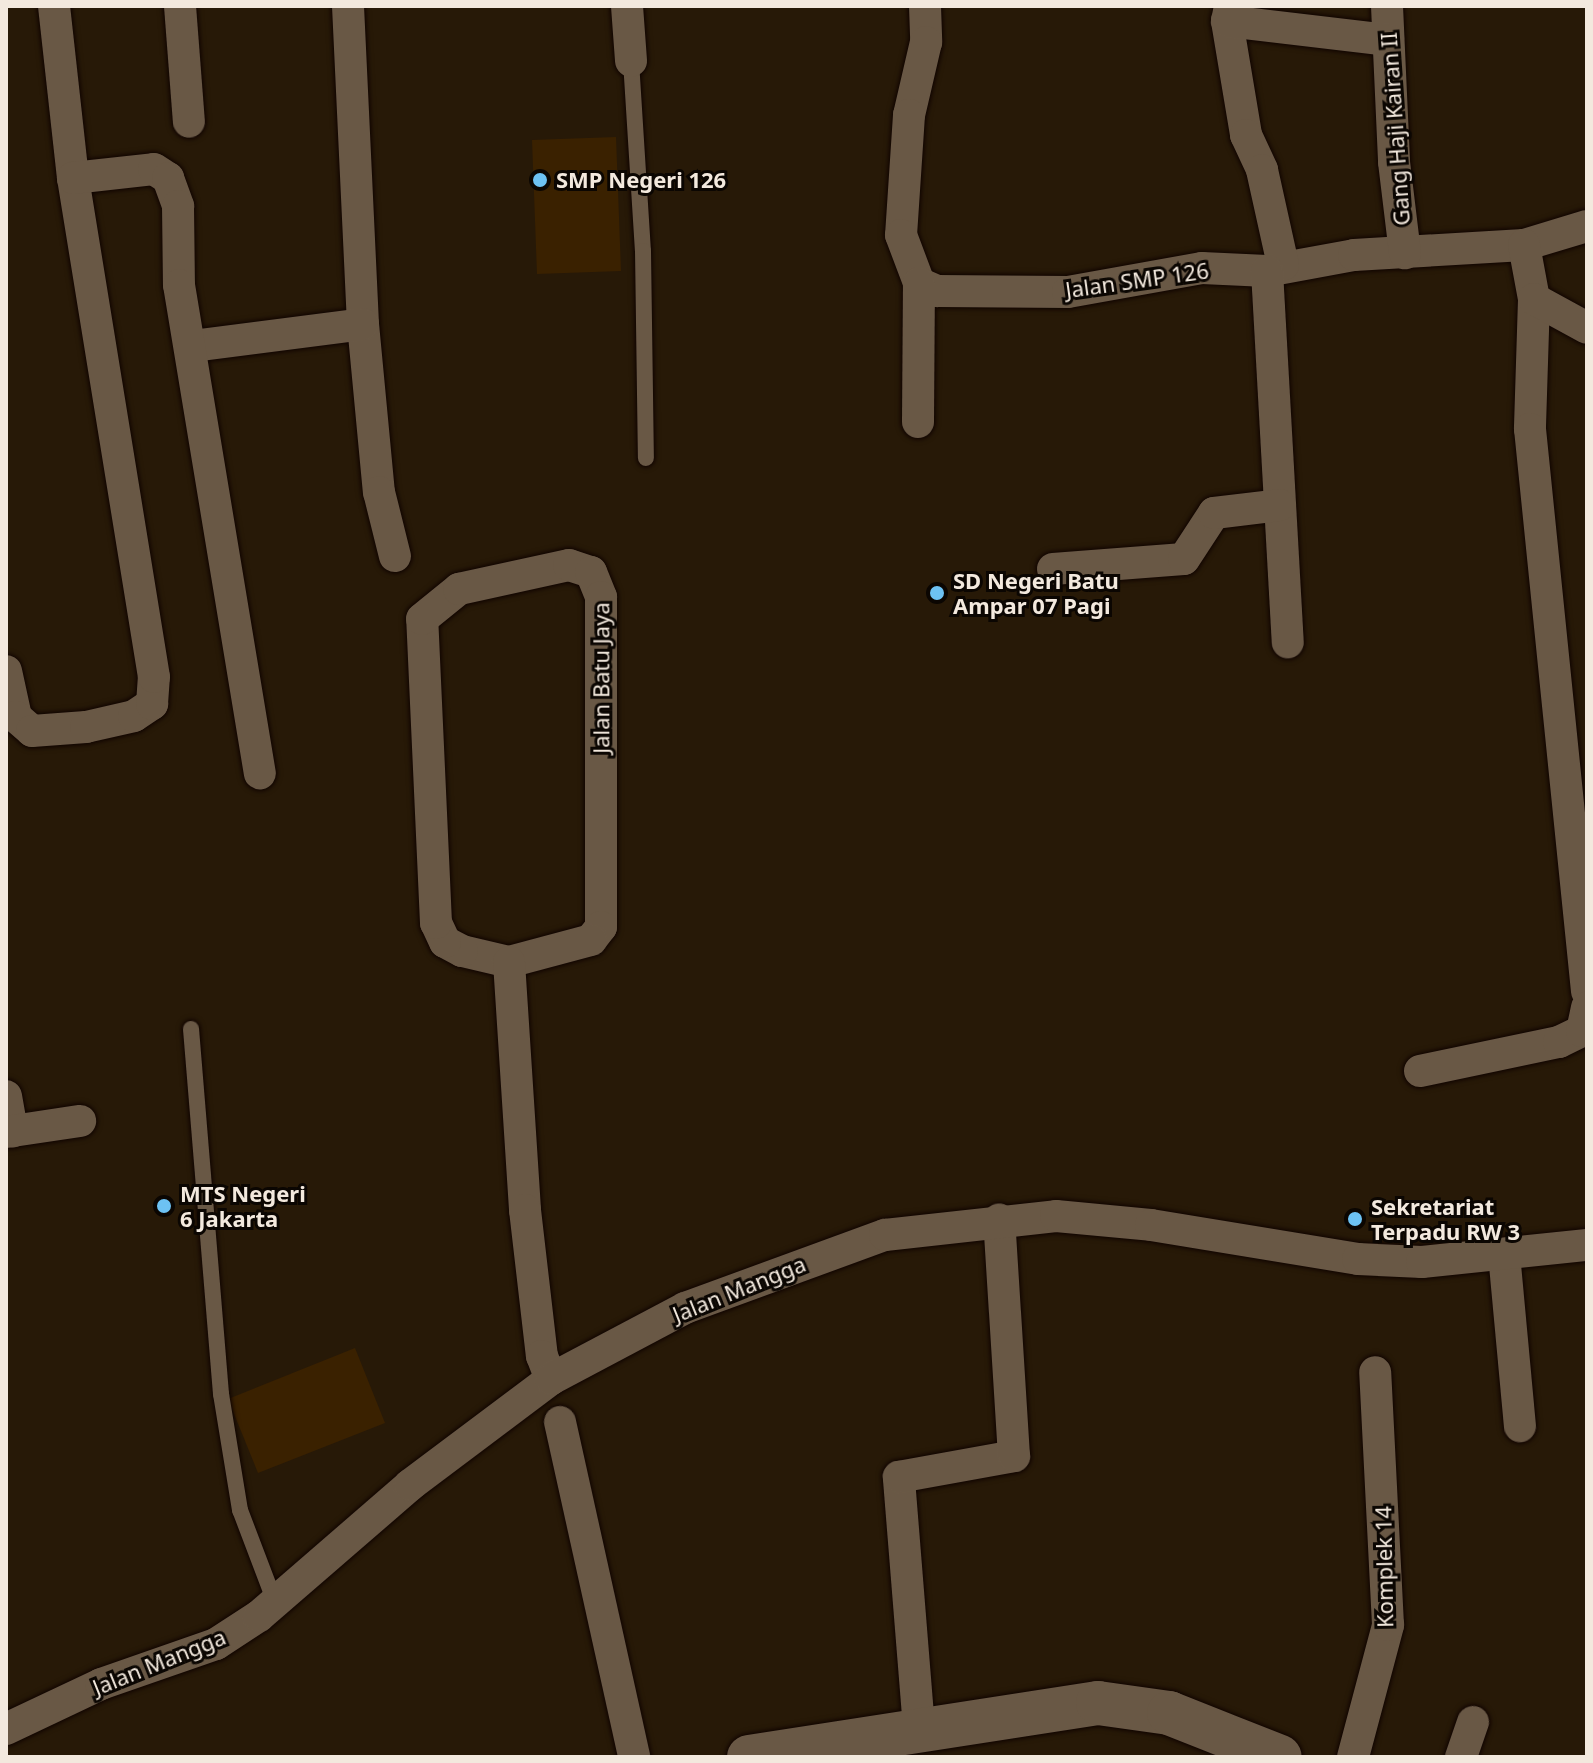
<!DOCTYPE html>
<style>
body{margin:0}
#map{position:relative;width:1593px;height:1763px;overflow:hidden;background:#271907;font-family:"Noto Sans",sans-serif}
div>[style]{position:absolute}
.green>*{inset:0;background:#3a2100}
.roads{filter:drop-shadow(0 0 2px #100400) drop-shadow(0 0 2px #100400)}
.lane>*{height:16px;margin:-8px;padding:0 8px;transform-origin:8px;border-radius:8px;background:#695845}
.street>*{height:32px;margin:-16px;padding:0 16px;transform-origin:16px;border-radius:16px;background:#695845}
.secondary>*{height:44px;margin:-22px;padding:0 22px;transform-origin:22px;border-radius:22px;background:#695845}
.dots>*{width:22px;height:22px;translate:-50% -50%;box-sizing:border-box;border:4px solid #0b0602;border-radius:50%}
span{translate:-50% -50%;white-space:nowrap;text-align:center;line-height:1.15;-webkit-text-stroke:6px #0b0602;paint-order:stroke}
.street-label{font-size:22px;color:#f3e9de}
.poi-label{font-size:22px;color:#f3e9de;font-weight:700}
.left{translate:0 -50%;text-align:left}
.frame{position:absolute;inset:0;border:8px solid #f3e9de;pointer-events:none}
</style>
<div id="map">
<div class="green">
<div style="clip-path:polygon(616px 137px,621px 271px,537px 274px,532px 140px)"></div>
<div style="clip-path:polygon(355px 1348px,385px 1423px,258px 1473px,228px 1399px)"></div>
</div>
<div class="roads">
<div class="lane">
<div style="left:631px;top:61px;width:190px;rotate:86.4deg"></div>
<div style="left:643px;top:251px;width:207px;rotate:89.2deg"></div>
<div style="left:191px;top:1029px;width:366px;rotate:85.3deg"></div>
<div style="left:221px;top:1394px;width:118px;rotate:80.7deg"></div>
<div style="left:240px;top:1510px;width:98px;rotate:69.2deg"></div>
</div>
<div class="street">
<div style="left:54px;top:6px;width:173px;rotate:83.7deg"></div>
<div style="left:180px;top:6px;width:116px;rotate:85.6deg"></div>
<div style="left:348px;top:6px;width:318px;rotate:87.3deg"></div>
<div style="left:363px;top:324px;width:169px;rotate:84.6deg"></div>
<div style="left:379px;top:492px;width:66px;rotate:76deg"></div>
<div style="left:627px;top:6px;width:55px;rotate:85.8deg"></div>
<div style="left:925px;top:6px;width:36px;rotate:88deg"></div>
<div style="left:926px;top:42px;width:75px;rotate:103.1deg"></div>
<div style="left:909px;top:115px;width:120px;rotate:93.8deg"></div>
<div style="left:901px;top:235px;width:51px;rotate:69.4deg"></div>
<div style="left:919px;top:283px;width:20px;rotate:24deg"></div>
<div style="left:937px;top:291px;width:131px;rotate:0.4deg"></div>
<div style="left:1068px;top:292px;width:136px;rotate:-10.2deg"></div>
<div style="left:1202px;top:268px;width:65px;rotate:2.6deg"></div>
<div style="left:1267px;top:271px;width:88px;rotate:-10.4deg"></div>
<div style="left:1354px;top:255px;width:170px;rotate:-3.4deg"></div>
<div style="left:1524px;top:245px;width:66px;rotate:-16.8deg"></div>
<div style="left:1230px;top:6px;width:15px;rotate:101deg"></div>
<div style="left:1227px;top:21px;width:116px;rotate:80.5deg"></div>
<div style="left:1246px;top:135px;width:38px;rotate:65deg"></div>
<div style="left:1262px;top:170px;width:97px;rotate:77.5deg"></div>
<div style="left:1387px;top:6px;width:156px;rotate:87.4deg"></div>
<div style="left:1394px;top:162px;width:92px;rotate:83.1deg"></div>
<div style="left:1227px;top:21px;width:162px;rotate:6.7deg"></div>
<div style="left:1524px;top:245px;width:55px;rotate:79.5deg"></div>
<div style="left:1534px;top:299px;width:130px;rotate:91.8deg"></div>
<div style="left:1530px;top:429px;width:565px;rotate:84.21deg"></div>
<div style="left:1267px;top:271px;width:372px;rotate:86.8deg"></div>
<div style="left:1534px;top:299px;width:60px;rotate:28.7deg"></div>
<div style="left:192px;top:346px;width:172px;rotate:-7.3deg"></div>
<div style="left:918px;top:422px;width:139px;rotate:-89.6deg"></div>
<div style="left:1053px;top:569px;width:131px;rotate:-4.4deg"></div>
<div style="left:1184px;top:559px;width:55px;rotate:-56.9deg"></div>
<div style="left:1214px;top:513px;width:66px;rotate:-6.9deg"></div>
<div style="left:6px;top:671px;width:47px;rotate:77.7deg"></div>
<div style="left:16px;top:717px;width:21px;rotate:41deg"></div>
<div style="left:32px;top:731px;width:54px;rotate:-4.2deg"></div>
<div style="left:86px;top:727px;width:49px;rotate:-12.9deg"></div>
<div style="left:134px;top:716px;width:22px;rotate:-34deg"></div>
<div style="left:152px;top:704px;width:27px;rotate:-86deg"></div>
<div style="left:154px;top:677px;width:506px;rotate:-99.22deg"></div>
<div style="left:73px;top:178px;width:81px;rotate:-6.3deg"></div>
<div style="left:154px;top:169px;width:17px;rotate:33deg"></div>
<div style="left:168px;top:178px;width:30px;rotate:70deg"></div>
<div style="left:178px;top:206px;width:79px;rotate:89.3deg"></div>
<div style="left:179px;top:285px;width:495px;rotate:80.6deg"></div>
<div style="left:509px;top:962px;width:48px;rotate:-166.8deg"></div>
<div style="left:462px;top:951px;width:19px;rotate:-152deg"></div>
<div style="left:445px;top:942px;width:21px;rotate:-115deg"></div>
<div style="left:436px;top:923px;width:304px;rotate:-92.6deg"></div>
<div style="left:422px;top:619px;width:48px;rotate:-39deg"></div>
<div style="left:459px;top:589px;width:113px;rotate:-12.3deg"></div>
<div style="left:569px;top:565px;width:23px;rotate:18deg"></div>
<div style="left:591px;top:572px;width:27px;rotate:68deg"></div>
<div style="left:601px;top:597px;width:330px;rotate:90deg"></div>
<div style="left:601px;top:927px;width:16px;rotate:128deg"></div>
<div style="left:591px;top:940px;width:85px;rotate:165deg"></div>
<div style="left:509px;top:962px;width:249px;rotate:86.3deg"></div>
<div style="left:525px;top:1210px;width:147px;rotate:83.4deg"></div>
<div style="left:542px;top:1356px;width:25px;rotate:69deg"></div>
<div style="left:1420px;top:1071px;width:142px;rotate:-11.8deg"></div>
<div style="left:1559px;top:1042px;width:25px;rotate:-26deg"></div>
<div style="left:1582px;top:1031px;width:24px;rotate:-78deg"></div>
<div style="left:6px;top:1096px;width:36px;rotate:80deg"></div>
<div style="left:6px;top:1132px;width:75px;rotate:-8.5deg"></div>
<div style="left:1504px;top:1254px;width:173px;rotate:84.7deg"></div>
<div style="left:560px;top:1422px;width:343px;rotate:77.5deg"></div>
<div style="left:919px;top:1728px;width:252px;rotate:-94.6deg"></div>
<div style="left:899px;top:1477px;width:117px;rotate:-10.3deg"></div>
<div style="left:1014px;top:1456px;width:237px;rotate:-93.6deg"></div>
<div style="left:6px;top:1729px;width:105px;rotate:-25.3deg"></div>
<div style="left:101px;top:1684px;width:122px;rotate:-19.2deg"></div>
<div style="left:216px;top:1644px;width:51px;rotate:-33.1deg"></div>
<div style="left:259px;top:1616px;width:200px;rotate:-40.9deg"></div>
<div style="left:410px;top:1485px;width:176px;rotate:-36.9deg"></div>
<div style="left:551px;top:1379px;width:152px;rotate:-27.9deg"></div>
<div style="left:685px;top:1308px;width:213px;rotate:-20.1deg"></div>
<div style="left:885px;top:1235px;width:172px;rotate:-6.3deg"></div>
<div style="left:1056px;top:1216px;width:95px;rotate:5.4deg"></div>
<div style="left:1151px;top:1225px;width:210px;rotate:9.3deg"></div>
<div style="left:1358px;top:1259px;width:64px;rotate:2.7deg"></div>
<div style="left:1422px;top:1262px;width:166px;rotate:-5.9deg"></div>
<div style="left:1353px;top:1757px;width:137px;rotate:-75.1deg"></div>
<div style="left:1388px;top:1625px;width:253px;rotate:-92.9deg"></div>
<div style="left:1461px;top:1757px;width:37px;rotate:-71deg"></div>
</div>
<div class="secondary">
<div style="left:749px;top:1757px;width:353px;rotate:-8.8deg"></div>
<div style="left:1098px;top:1703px;width:72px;rotate:8deg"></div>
<div style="left:1169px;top:1713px;width:119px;rotate:21.6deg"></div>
</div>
</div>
<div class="dots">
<div style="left:540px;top:180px;background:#6dc2f3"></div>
<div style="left:937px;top:593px;background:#6dc2f3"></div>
<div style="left:164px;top:1206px;background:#6dc2f3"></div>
<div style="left:1355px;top:1219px;background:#6dc2f3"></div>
</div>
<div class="street-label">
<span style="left:1395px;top:129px;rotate:-94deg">Gang Haji Kairan II</span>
<span style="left:1137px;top:280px;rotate:-8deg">Jalan SMP 126</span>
<span style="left:601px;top:678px;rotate:-90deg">Jalan Batu Jaya</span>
<span style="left:739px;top:1289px;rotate:-22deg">Jalan Mangga</span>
<span style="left:1384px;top:1567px;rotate:-91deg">Komplek 14</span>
<span style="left:159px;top:1662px;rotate:-22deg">Jalan Mangga</span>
</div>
<div class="poi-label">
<span class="left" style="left:556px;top:180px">SMP Negeri 126</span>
<span class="left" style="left:953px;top:593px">SD Negeri Batu<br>Ampar 07 Pagi</span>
<span class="left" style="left:180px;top:1206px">MTS Negeri<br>6 Jakarta</span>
<span class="left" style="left:1371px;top:1219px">Sekretariat<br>Terpadu RW 3</span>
</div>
<div class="frame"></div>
</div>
